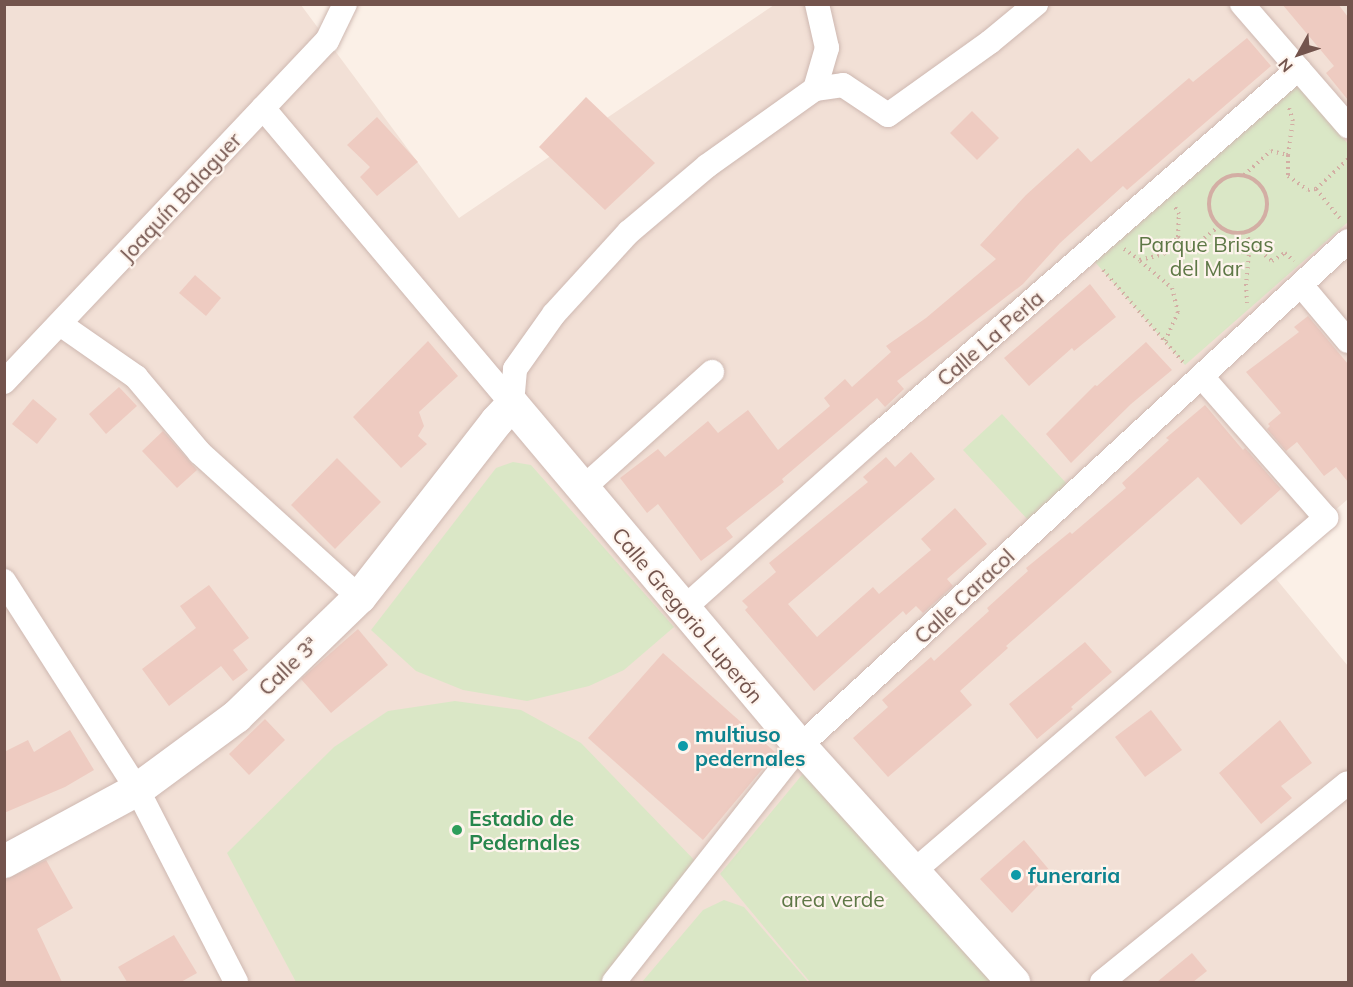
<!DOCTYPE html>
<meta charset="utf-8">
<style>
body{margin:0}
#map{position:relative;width:1353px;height:987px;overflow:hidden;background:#fbf0e7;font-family:Mulish,sans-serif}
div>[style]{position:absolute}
.residential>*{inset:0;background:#f2e0d6}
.green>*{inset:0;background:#dae7c6}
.building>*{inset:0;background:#eecbc1}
.path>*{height:4px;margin-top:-2px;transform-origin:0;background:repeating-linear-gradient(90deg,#d3aea4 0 1.5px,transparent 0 6px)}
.path>.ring{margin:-2px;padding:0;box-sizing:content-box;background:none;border:4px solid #d3aea4;border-radius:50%}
.roads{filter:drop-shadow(0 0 2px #ceb8b1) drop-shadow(0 0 2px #ceb8b1)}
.street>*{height:24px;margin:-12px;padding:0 12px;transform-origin:12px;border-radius:12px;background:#fff}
.secondary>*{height:33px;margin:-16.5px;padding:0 16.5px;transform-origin:16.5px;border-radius:16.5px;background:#fff}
.dots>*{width:16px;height:16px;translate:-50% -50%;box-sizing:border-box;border:3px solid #fef4ed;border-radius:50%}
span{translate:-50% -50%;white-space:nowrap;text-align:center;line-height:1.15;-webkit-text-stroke:4.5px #fef4ed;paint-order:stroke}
.street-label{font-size:21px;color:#73544d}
.park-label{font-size:21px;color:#5e7846}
.culture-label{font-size:21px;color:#0d838f;font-weight:700}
.left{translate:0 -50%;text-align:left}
.leisure-label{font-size:21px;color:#27864d;font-weight:700}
.frame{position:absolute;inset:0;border:6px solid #73544d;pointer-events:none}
.north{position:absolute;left:1269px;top:24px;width:60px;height:60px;-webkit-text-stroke:4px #fef4ed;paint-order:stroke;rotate:230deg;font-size:16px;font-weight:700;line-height:24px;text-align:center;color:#73544d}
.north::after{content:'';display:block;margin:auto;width:21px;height:27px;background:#73544d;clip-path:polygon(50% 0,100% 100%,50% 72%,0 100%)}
</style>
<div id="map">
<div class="residential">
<div style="clip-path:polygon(5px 5px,301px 5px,459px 218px,774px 5px,1348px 5px,1348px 499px,1268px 569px,1348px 666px,1348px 982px,5px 982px)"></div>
</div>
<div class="green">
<div style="clip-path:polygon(1298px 85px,1348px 144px,1348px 222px,1185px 365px,1095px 262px)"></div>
<div style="clip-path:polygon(1002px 414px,1068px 485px,1029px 521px,963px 450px)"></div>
<div style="clip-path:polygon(513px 462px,531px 465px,674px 627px,624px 670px,589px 686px,527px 701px,463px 690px,416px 671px,371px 630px,496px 468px)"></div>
<div style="clip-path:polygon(455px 701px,521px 710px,581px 743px,701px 867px,607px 982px,296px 982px,227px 853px,334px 747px,388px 711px)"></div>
<div style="clip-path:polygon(811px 764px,1000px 982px,810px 982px,720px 874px)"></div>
<div style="clip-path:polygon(724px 900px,744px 907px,808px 982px,642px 982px,703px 910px)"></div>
</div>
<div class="building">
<div style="clip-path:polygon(1282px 4px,1338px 4px,1348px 17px,1348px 100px,1326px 73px,1334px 66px)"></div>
<div style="clip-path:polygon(1247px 38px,1271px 66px,1127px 190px,1123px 186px,1060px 243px,1023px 284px,897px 381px,904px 389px,885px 407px,877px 398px,782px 479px,784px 482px,726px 528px,733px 537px,701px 561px,658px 504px,647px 513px,620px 478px,658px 449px,665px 457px,708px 421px,718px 433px,748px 410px,778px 450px,830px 406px,824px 398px,845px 379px,852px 387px,891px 352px,886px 346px,926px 318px,996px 259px,980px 245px,1026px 195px,1078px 148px,1091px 162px,1189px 78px,1193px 82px)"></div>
<div style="clip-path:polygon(586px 97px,655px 163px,605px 210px,539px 147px)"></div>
<div style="clip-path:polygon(972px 111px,999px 138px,977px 160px,950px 133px)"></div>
<div style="clip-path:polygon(377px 117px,418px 162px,377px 196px,360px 177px,370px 167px,347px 145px)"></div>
<div style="clip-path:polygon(195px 275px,221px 298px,206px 316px,179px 293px)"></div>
<div style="clip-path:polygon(1090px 284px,1116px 317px,1074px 351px,1072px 348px,1029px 386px,1004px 358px)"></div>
<div style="clip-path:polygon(1308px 316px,1348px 364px,1348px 482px,1336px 467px,1324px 476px,1297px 442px,1286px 451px,1267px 429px,1270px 426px,1268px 424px,1281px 413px,1246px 372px,1299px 332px,1294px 327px)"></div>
<div style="clip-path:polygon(428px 341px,458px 376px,419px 412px,424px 426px,418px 436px,427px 444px,401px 468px,353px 417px)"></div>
<div style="clip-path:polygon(1146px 342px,1172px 370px,1131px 404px,1071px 463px,1046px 434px,1095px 385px,1097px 386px)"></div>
<div style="clip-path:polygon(119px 387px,137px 406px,106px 434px,89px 414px)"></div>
<div style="clip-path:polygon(33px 399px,57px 419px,37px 444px,12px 424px)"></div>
<div style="clip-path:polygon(1205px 405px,1243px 450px,1245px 448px,1281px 489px,1241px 525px,1198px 477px,1006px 646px,1008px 648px,960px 691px,972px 705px,888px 777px,853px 738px,888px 707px,882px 700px,931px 657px,934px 661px,989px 611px,987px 608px,1028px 571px,1026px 568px,1070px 532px,1072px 534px,1126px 488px,1122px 483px,1169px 440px,1166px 438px)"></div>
<div style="clip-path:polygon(163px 431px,197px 470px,177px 488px,142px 451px)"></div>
<div style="clip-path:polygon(911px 452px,935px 479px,788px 604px,817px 637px,873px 587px,879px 594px,931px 550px,921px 539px,955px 508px,987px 544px,947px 579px,953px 586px,923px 613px,916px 606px,906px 615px,903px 611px,814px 691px,745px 610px,748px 607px,742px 601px,776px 572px,769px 563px,868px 482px,863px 477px,886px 457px,895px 467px)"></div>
<div style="clip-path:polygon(337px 458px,381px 502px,335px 549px,291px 505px)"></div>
<div style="clip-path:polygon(209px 585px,249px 638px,233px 650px,248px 670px,233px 681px,221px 666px,169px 706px,142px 669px,196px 628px,180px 606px)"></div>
<div style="clip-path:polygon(358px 629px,388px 665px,331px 713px,301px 679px)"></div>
<div style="clip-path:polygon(1085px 642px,1112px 672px,1071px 707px,1073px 709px,1037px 739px,1009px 704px)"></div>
<div style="clip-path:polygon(663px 653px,776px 753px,703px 840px,588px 738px)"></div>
<div style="clip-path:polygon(1151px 710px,1182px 750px,1145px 777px,1115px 737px)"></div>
<div style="clip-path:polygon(265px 719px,285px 740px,249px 775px,229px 754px)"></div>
<div style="clip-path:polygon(1280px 720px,1312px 763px,1281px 786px,1292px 798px,1261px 824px,1219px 773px)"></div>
<div style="clip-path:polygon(70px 730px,94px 770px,65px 787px,4px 813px,4px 752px,28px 740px,34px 752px)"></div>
<div style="clip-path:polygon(1024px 840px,1051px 872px,1012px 913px,980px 879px)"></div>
<div style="clip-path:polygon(46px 860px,73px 908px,37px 929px,62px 982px,4px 982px,4px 880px)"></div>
<div style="clip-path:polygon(174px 935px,197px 973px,181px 982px,127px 982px,118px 967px)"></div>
<div style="clip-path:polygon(1192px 953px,1207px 971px,1193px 982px,1157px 982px)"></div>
</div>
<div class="path">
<div style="left:1288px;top:155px;width:21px;rotate:90deg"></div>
<div style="left:1288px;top:176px;width:24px;rotate:35deg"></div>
<div style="left:1308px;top:190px;width:8px;rotate:-7deg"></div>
<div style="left:1316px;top:189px;width:41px;rotate:50.9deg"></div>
<div style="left:1244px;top:175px;width:36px;rotate:-42deg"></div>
<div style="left:1271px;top:151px;width:17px;rotate:13deg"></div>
<div style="left:1288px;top:155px;width:34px;rotate:-82deg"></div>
<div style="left:1293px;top:121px;width:14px;rotate:-107deg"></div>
<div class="ring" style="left:1209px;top:175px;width:54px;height:54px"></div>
<div style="left:1316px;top:189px;width:44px;rotate:-43.2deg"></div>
<div style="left:1246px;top:232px;width:12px;rotate:70deg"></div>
<div style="left:1250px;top:243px;width:41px;rotate:95.6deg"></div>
<div style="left:1246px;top:284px;width:19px;rotate:87deg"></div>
<div style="left:1178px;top:237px;width:17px;rotate:45deg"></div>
<div style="left:1190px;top:249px;width:37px;rotate:-38deg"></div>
<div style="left:1251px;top:244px;width:27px;rotate:39deg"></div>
<div style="left:1272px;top:261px;width:15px;rotate:-32deg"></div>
<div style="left:1285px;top:253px;width:12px;rotate:42deg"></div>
<div style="left:1124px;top:249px;width:19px;rotate:35deg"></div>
<div style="left:1140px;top:260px;width:25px;rotate:-14deg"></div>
<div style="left:1164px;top:254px;width:22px;rotate:-51deg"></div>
<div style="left:1178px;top:237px;width:23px;rotate:-88deg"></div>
<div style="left:1179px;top:214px;width:8px;rotate:-120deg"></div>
<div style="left:1140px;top:261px;width:42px;rotate:40.2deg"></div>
<div style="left:1172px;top:288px;width:25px;rotate:76deg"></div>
<div style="left:1178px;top:312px;width:32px;rotate:114deg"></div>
<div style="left:1103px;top:270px;width:122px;rotate:49deg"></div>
</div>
<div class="roads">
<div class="street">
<div style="left:1242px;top:4px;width:162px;rotate:49deg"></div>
<div style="left:815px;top:89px;width:43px;rotate:-73.7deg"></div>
<div style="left:827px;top:48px;width:45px;rotate:-102.8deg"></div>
<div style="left:263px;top:108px;width:387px;rotate:49.9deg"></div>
<div style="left:1301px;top:285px;width:73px;rotate:50deg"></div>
<div style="left:60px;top:324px;width:93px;rotate:34.9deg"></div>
<div style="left:136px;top:377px;width:99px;rotate:49.9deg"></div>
<div style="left:200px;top:453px;width:215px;rotate:42.2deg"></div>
<div style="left:4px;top:382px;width:470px;rotate:-46.6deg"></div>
<div style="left:327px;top:41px;width:41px;rotate:-64.1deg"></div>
<div style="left:512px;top:404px;width:35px;rotate:-85deg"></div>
<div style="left:515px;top:369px;width:67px;rotate:-54.7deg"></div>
<div style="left:554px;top:314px;width:111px;rotate:-47.6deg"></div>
<div style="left:629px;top:232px;width:102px;rotate:-40.2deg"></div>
<div style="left:707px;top:166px;width:133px;rotate:-35.5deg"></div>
<div style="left:815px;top:89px;width:28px;rotate:-8deg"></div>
<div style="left:843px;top:85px;width:54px;rotate:33.7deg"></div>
<div style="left:888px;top:115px;width:125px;rotate:-35.6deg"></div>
<div style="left:990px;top:42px;width:60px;rotate:-39.6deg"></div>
<div style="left:582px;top:489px;width:175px;rotate:-42deg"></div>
<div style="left:4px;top:581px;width:247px;rotate:57.4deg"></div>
<div style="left:137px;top:789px;width:217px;rotate:62.8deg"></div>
<div style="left:683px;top:609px;width:263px;rotate:-41.8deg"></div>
<div style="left:879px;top:434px;width:556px;rotate:-41.06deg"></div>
<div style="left:914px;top:871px;width:543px;rotate:-40.59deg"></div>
<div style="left:1326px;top:518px;width:188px;rotate:-131.3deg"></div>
<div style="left:614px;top:982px;width:300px;rotate:-51.8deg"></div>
<div style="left:800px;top:746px;width:745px;rotate:-42.66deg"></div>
<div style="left:1102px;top:982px;width:316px;rotate:-39deg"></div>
</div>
<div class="secondary">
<div style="left:4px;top:861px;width:151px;rotate:-28.4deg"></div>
<div style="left:137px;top:789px;width:123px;rotate:-36.4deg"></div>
<div style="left:236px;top:716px;width:171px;rotate:-44.1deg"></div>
<div style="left:359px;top:597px;width:223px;rotate:-52.1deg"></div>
<div style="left:496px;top:421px;width:23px;rotate:-47deg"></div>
<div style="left:512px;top:404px;width:447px;rotate:49.9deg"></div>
<div style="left:800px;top:746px;width:318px;rotate:47.9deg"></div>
</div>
</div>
<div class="dots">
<div style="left:683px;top:746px;background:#0f9aa8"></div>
<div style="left:457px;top:830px;background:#2e9e5b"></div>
<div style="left:1016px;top:875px;background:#0f9aa8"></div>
</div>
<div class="street-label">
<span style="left:180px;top:197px;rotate:-47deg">Joaquín Balaguer</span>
<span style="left:990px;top:338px;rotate:-41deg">Calle La Perla</span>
<span style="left:964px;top:596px;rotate:-43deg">Calle Caracol</span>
<span style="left:688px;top:615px;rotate:50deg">Calle Gregorio Luperón</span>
<span style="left:288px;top:666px;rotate:-44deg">Calle 3ª</span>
</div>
<div class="park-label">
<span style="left:1206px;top:256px">Parque Brisas<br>del Mar</span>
<span style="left:833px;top:899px">area verde</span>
</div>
<div class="culture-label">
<span class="left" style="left:695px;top:746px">multiuso<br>pedernales</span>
<span class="left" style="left:1028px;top:875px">funeraria</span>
</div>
<div class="leisure-label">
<span class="left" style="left:469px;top:830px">Estadio de<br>Pedernales</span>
</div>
<div class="frame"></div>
<div class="north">N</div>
</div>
